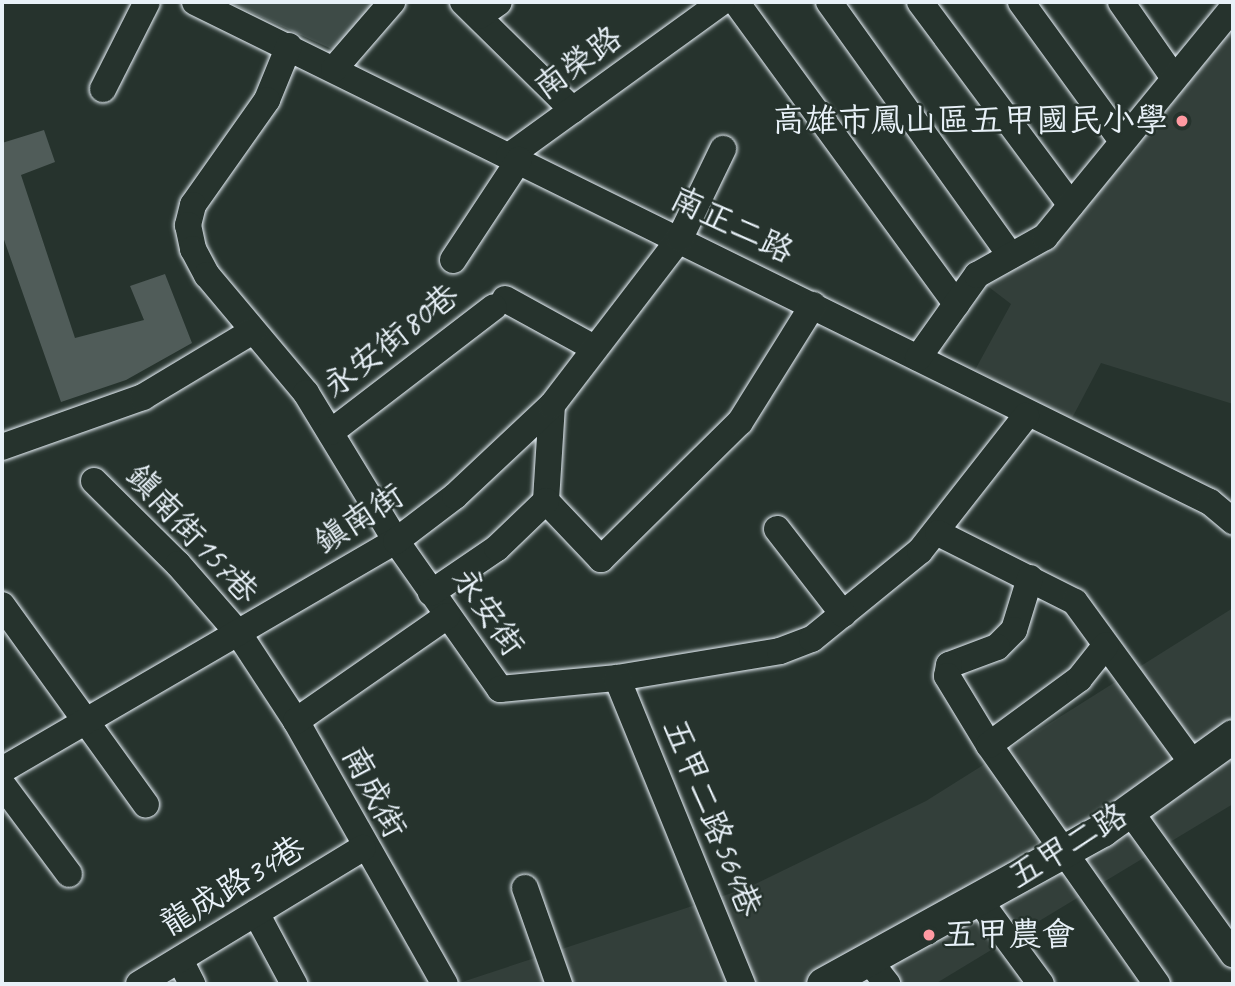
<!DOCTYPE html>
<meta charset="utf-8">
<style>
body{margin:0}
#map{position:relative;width:1235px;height:986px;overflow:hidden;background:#26332d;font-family:Caveat,"LXGW WenKai TC",sans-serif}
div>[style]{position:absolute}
.built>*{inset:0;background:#333f3a}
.green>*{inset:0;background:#3e4b47}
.building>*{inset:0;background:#505c59}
.roads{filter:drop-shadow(0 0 2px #e8f1f8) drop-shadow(0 0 2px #e8f1f8)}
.minor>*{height:26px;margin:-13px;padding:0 13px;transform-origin:13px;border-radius:13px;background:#26332d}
.major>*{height:33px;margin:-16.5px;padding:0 16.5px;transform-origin:16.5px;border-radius:16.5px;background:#26332d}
.dots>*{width:19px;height:19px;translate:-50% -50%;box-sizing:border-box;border:4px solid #26332d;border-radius:50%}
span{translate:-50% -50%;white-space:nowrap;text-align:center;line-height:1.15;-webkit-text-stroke:5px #26332d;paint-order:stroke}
.street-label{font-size:33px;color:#e8f1f8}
.poi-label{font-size:33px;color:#e8f1f8}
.right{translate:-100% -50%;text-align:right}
.left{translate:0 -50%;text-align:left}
.frame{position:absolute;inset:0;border:4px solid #e8f1f8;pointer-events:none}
</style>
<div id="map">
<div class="built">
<div style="clip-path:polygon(1233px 2px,1233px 404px,1101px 363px,1071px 420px,975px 370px,1011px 304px,977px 278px,1033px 240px)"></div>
<div style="clip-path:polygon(1233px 608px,1233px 804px,935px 984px,456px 984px,747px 888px,926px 801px)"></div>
</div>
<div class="green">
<div style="clip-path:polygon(228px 2px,381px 2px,336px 51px)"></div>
</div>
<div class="building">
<div style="clip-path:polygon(44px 130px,55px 162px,21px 175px,75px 338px,144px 320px,130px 286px,165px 274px,192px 343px,126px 380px,61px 402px,2px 234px,2px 143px)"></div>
</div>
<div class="roads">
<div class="minor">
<div style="left:195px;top:2px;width:1131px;rotate:26.23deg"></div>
<div style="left:1210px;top:502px;width:30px;rotate:40deg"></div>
<div style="left:463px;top:2px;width:154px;rotate:44.5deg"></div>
<div style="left:736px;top:2px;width:374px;rotate:53.9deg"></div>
<div style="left:829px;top:2px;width:312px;rotate:54.4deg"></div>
<div style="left:920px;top:2px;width:253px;rotate:53.4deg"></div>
<div style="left:1021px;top:2px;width:172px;rotate:54deg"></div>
<div style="left:1121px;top:2px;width:93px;rotate:55.1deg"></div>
<div style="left:479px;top:16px;width:24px;rotate:-35deg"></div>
<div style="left:289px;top:46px;width:58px;rotate:112.2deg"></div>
<div style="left:267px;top:100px;width:128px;rotate:125.2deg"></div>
<div style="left:193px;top:205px;width:21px;rotate:104deg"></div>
<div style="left:188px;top:225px;width:25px;rotate:78deg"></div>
<div style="left:193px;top:249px;width:30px;rotate:62deg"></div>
<div style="left:207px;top:275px;width:154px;rotate:50deg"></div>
<div style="left:306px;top:393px;width:173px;rotate:58.7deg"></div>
<div style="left:396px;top:541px;width:181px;rotate:54.9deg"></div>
<div style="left:500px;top:689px;width:118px;rotate:-5.4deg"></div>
<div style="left:617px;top:678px;width:165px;rotate:-9.4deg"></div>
<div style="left:780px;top:651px;width:34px;rotate:-21deg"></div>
<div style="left:812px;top:639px;width:139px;rotate:-39.2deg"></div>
<div style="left:920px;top:551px;width:172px;rotate:-51.9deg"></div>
<div style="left:334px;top:69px;width:89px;rotate:-49.1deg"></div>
<div style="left:103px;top:89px;width:97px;rotate:-63.2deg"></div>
<div style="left:509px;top:156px;width:263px;rotate:-35.9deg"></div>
<div style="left:453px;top:260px;width:120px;rotate:-56.6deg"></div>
<div style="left:505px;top:299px;width:102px;rotate:28.8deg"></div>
<div style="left:918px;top:358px;width:102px;rotate:-54.6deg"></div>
<div style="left:977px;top:275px;width:78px;rotate:-29.2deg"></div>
<div style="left:1045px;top:237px;width:297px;rotate:-50.7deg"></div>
<div style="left:552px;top:405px;width:96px;rotate:93.6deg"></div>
<div style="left:546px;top:501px;width:80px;rotate:46.5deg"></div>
<div style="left:601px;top:559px;width:195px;rotate:-44.6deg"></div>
<div style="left:740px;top:422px;width:138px;rotate:-58deg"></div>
<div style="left:331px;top:432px;width:205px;rotate:-37.5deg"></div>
<div style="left:2px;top:447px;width:150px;rotate:-19.5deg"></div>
<div style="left:143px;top:397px;width:128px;rotate:-31deg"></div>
<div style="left:94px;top:481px;width:118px;rotate:44.7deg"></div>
<div style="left:178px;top:564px;width:93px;rotate:48.9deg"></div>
<div style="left:239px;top:634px;width:104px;rotate:56.8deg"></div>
<div style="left:296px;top:721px;width:302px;rotate:60.5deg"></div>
<div style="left:777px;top:529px;width:108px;rotate:52.2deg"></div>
<div style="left:938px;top:533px;width:153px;rotate:26.7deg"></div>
<div style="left:1075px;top:602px;width:200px;rotate:53.9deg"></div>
<div style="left:1030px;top:578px;width:54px;rotate:107.1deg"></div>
<div style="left:1014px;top:630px;width:24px;rotate:135deg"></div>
<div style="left:997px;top:647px;width:51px;rotate:159.4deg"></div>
<div style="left:949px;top:665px;width:11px;rotate:100deg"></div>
<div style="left:947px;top:676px;width:81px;rotate:58.7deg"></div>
<div style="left:989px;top:745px;width:292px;rotate:54.9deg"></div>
<div style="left:431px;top:593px;width:80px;rotate:-34.3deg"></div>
<div style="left:497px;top:548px;width:68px;rotate:-43.8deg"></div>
<div style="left:2px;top:605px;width:246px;rotate:54.2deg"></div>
<div style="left:617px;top:678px;width:331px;rotate:67.8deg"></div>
<div style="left:296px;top:721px;width:184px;rotate:-34.8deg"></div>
<div style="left:989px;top:745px;width:112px;rotate:-36.3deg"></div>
<div style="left:1079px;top:679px;width:43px;rotate:-51.5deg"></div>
<div style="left:2px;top:770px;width:456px;rotate:-30.2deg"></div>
<div style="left:396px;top:541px;width:74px;rotate:-37.3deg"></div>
<div style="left:455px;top:496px;width:133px;rotate:-43.2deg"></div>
<div style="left:552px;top:405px;width:210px;rotate:-52.5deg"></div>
<div style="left:680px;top:238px;width:99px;rotate:-64.2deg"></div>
<div style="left:2px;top:784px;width:112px;rotate:53.3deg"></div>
<div style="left:1129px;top:810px;width:178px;rotate:54.2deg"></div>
<div style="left:525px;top:888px;width:102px;rotate:70.5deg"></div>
<div style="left:979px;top:900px;width:104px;rotate:53.6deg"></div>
<div style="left:256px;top:913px;width:81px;rotate:61.8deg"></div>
<div style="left:180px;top:960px;width:27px;rotate:63deg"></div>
<div style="left:870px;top:962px;width:28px;rotate:52deg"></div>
<div style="left:139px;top:984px;width:262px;rotate:-31.3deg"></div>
</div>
<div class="major">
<div style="left:823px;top:984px;width:319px;rotate:-28.9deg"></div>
<div style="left:1102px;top:830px;width:161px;rotate:-35.7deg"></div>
</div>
</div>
<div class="dots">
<div style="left:1182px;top:121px;background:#ff9aa2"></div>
<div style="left:929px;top:935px;background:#ff9aa2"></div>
</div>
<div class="street-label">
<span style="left:578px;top:63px;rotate:-36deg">南榮路</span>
<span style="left:732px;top:225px;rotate:26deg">南正二路</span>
<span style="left:391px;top:341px;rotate:-38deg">永安街80巷</span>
<span style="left:359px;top:519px;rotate:-33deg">鎮南街</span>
<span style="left:192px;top:534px;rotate:47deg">鎮南街157巷</span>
<span style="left:488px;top:612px;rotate:55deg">永安街</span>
<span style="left:374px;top:792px;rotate:62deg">南成街</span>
<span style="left:712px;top:818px;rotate:68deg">五甲二路564巷</span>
<span style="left:1068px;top:846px;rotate:-31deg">五甲二路</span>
<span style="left:233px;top:886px;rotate:-31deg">龍成路34巷</span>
</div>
<div class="poi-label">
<span class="right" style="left:1168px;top:121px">高雄市鳳山區五甲國民小學</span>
<span class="left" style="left:943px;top:935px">五甲農會</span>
</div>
<div class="frame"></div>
</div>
